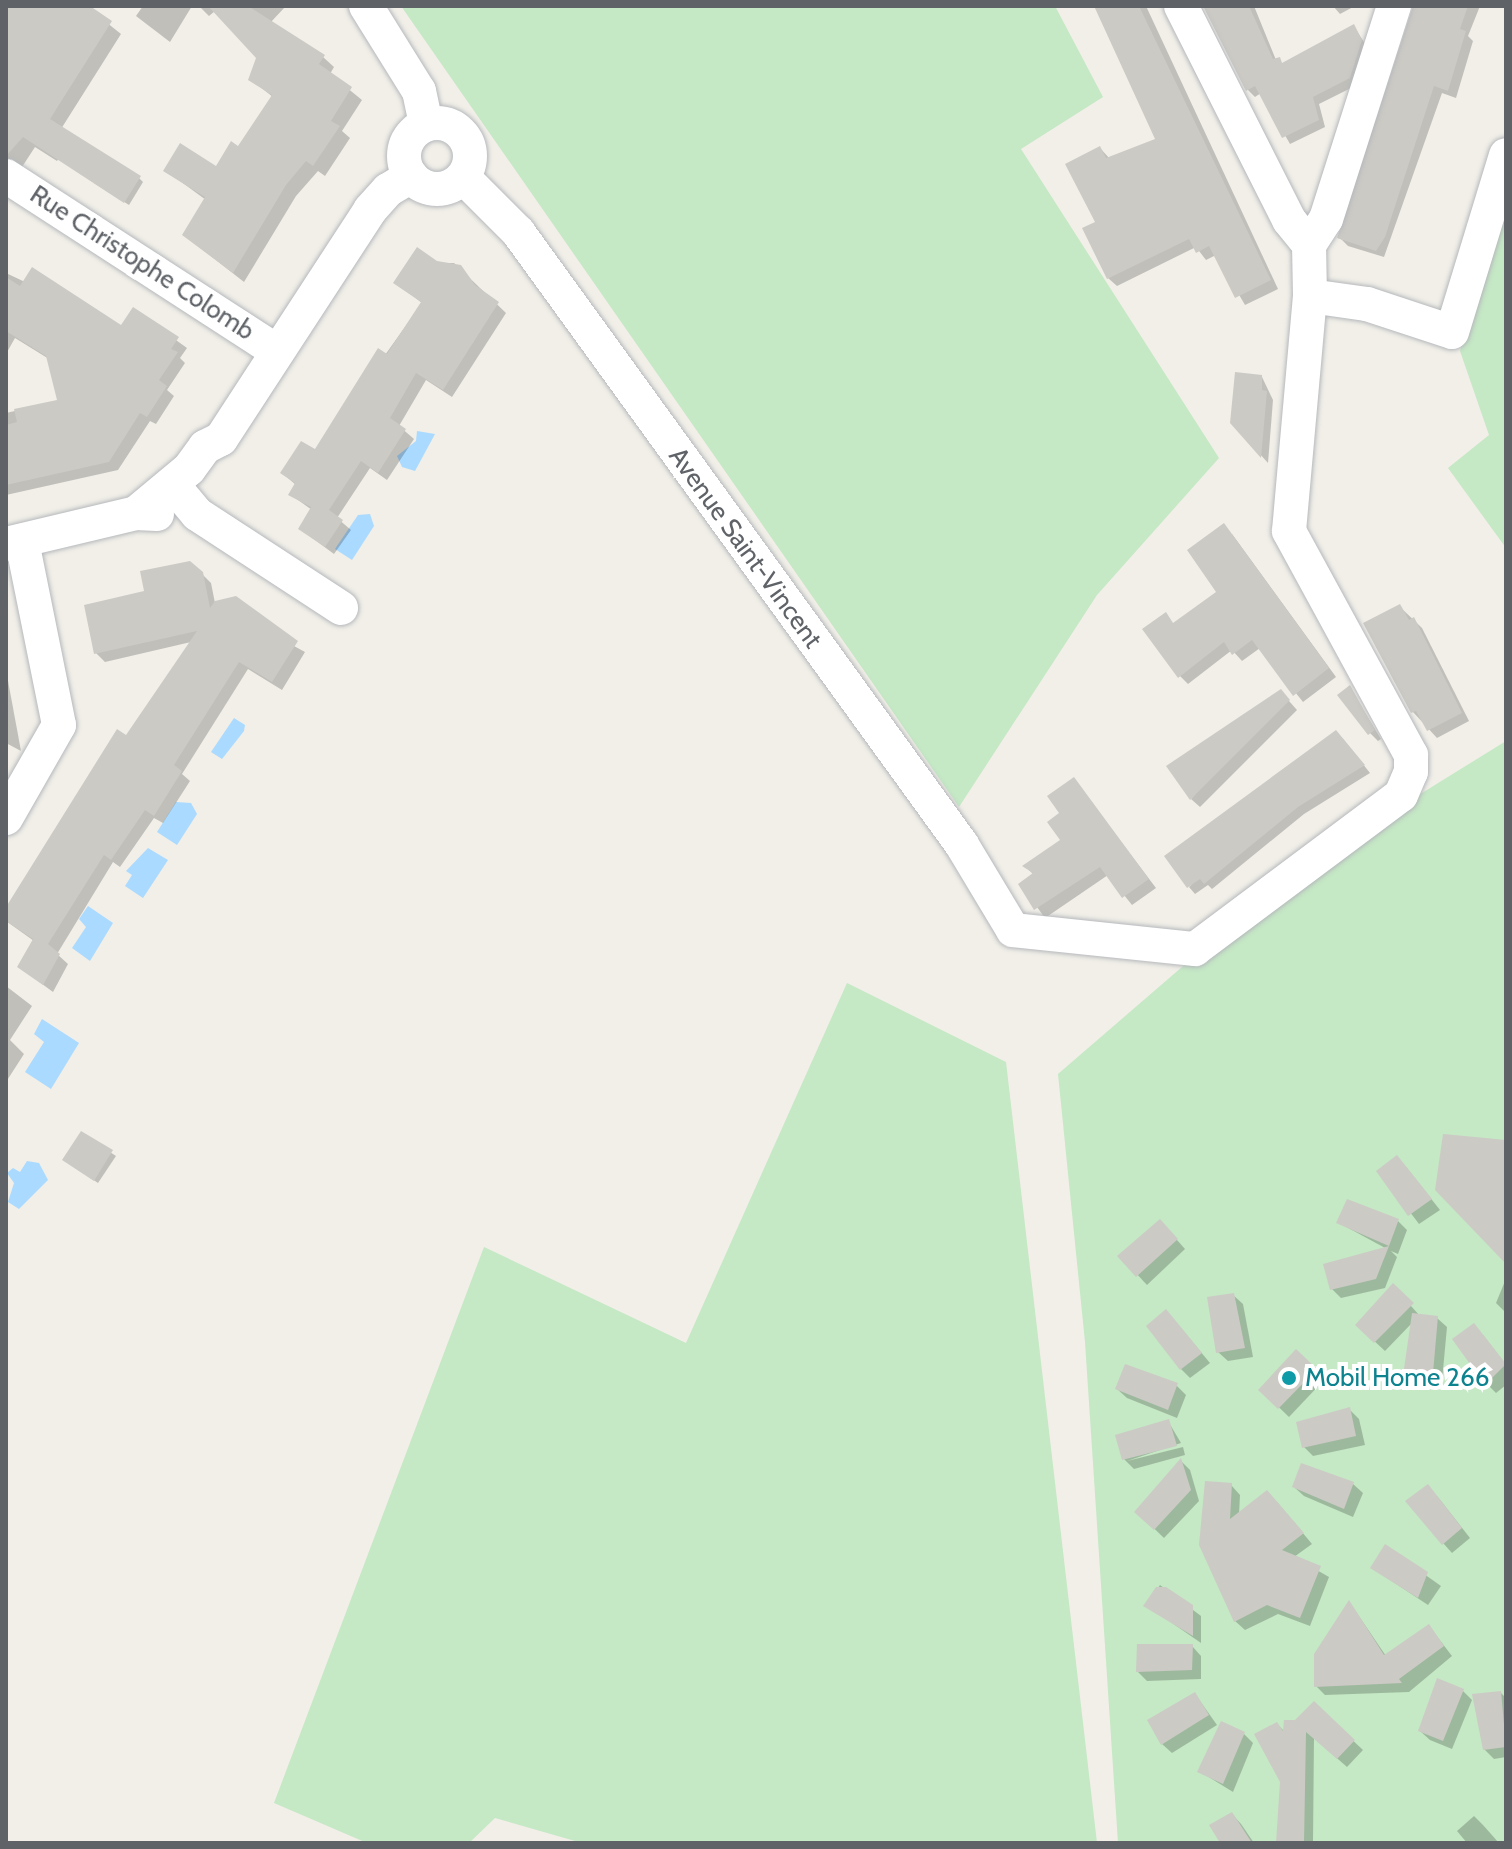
<!DOCTYPE html>
<style>
body{margin:0}
#map{position:relative;width:1512px;height:1849px;overflow:hidden;background:#f1efe8;font-family:Cabin,sans-serif}
div>[style]{position:absolute}
.green>*{inset:0;background:#c5e8c5}
.water>*{inset:0;background:#aadaff}
.shadow>*{inset:0;background:#0003}
.building>*{inset:0;background:#cccac5}
.roads{filter:drop-shadow(0 0 2px #b5b8bc) drop-shadow(0 0 2px #b5b8bc)}
.minor>*{height:34px;margin:-17px;padding:0 17px;transform-origin:17px;border-radius:17px;background:#fff}
.minor>.ring{margin:-17px;padding:0;box-sizing:content-box;background:none;border:34px solid #fff;border-radius:50%}
.dots>*{width:22px;height:22px;translate:-50% -50%;box-sizing:border-box;border:4px solid #fff;border-radius:50%}
span{translate:-50% -50%;white-space:nowrap;text-align:center;line-height:1.15;-webkit-text-stroke:8px #fff;paint-order:stroke}
.street-label{font-size:26px;color:#5f6368}
.culture-label{font-size:26px;color:#0d838f}
.left{translate:0 -50%;text-align:left}
.frame{position:absolute;inset:0;border:8px solid #5f6368;pointer-events:none}
</style>
<div id="map">
<div class="green">
<div style="clip-path:polygon(401px 6px,1055px 6px,1103px 97px,1021px 149px,1219px 458px,1097px 595px,959px 807px)"></div>
<div style="clip-path:polygon(1506px 162px,1506px 548px,1448px 468px,1489px 435px,1460px 351px)"></div>
<div style="clip-path:polygon(1506px 741px,1506px 1843px,1118px 1843px,1085px 1342px,1058px 1074px,1182px 967px,1401px 806px)"></div>
<div style="clip-path:polygon(847px 983px,1006px 1062px,1097px 1843px,582px 1843px,495px 1818px,469px 1843px,367px 1843px,274px 1803px,484px 1247px,686px 1343px)"></div>
</div>
<div class="water">
<div style="clip-path:polygon(417px 431px,435px 434px,415px 471px,402px 467px,397px 456px,416px 441px)"></div>
<div style="clip-path:polygon(370px 514px,374px 526px,352px 560px,335px 549px,358px 515px)"></div>
<div style="clip-path:polygon(234px 718px,245px 725px,244px 731px,222px 759px,211px 752px)"></div>
<div style="clip-path:polygon(176px 802px,191px 803px,197px 814px,177px 845px,157px 832px)"></div>
<div style="clip-path:polygon(148px 848px,168px 860px,143px 898px,125px 886px,132px 875px,126px 871px)"></div>
<div style="clip-path:polygon(88px 906px,113px 923px,90px 961px,72px 948px,86px 927px,79px 919px)"></div>
<div style="clip-path:polygon(42px 1019px,79px 1043px,51px 1089px,25px 1072px,44px 1042px,34px 1034px)"></div>
<div style="clip-path:polygon(27px 1161px,39px 1163px,48px 1180px,19px 1209px,8px 1202px,14px 1183px,7px 1173px,13px 1168px,20px 1172px)"></div>
</div>
<div class="shadow">
<div style="clip-path:polygon(6px 6px,86px 6px,121px 34px,61px 129px,71px 139px,57px 161px,35px 147px,22px 167px,6px 161px)"></div>
<div style="clip-path:polygon(143px 6px,192px 6px,170px 42px,136px 16px)"></div>
<div style="clip-path:polygon(199px 6px,286px 6px,270px 23px,323px 57px,334px 67px,330px 74px,362px 100px,342px 131px,350px 138px,325px 176px,318px 171px,296px 196px,244px 282px,184px 235px,206px 200px,165px 170px,217px 169px,239px 149px,273px 97px,250px 79px,258px 58px,215px 11px,209px 16px)"></div>
<div style="clip-path:polygon(1095px 6px,1146px 6px,1278px 289px,1245px 305px,1216px 255px,1206px 260px,1196px 247px,1117px 286px,1108px 278px,1098px 222px,1100px 148px,1110px 159px,1157px 140px)"></div>
<div style="clip-path:polygon(1206px 6px,1254px 6px,1276px 60px,1284px 64px,1354px 27px,1368px 48px,1357px 85px,1319px 104px,1325px 127px,1290px 144px,1261px 93px,1255px 97px,1248px 90px)"></div>
<div style="clip-path:polygon(1333px 6px,1355px 6px,1340px 14px)"></div>
<div style="clip-path:polygon(1414px 6px,1480px 6px,1468px 36px,1473px 41px,1456px 98px,1442px 93px,1384px 257px,1348px 246px,1340px 238px)"></div>
<div style="clip-path:polygon(139px 178px,143px 182px,129px 205px,94px 183px)"></div>
<div style="clip-path:polygon(436px 263px,454px 263px,506px 313px,452px 397px,426px 380px,399px 426px,414px 439px,387px 480px,370px 468px,337px 518px,351px 530px,334px 554px,300px 529px,312px 510px,291px 495px,296px 485px,282px 473px,316px 452px,422px 303px,395px 282px)"></div>
<div style="clip-path:polygon(6px 273px,122px 328px,134px 310px,187px 348px,180px 358px,185px 363px,167px 390px,174px 396px,156px 424px,150px 421px,118px 470px,6px 495px,6px 413px,59px 401px,49px 359px,15px 338px,6px 354px)"></div>
<div style="clip-path:polygon(1262px 377px,1273px 400px,1268px 463px,1232px 423px)"></div>
<div style="clip-path:polygon(1232px 534px,1336px 677px,1303px 702px,1260px 648px,1242px 661px,1232px 650px,1188px 684px,1180px 676px,1175px 625px,1219px 593px)"></div>
<div style="clip-path:polygon(202px 574px,211px 583px,215px 603px,305px 652px,282px 690px,248px 669px,182px 774px,190px 781px,163px 823px,154px 818px,120px 867px,113px 862px,57px 954px,68px 964px,53px 992px,19px 967px,34px 941px,6px 921px,6px 911px,191px 642px,105px 662px,96px 653px,147px 593px)"></div>
<div style="clip-path:polygon(1399px 606px,1422px 628px,1469px 721px,1437px 738px,1413px 712px)"></div>
<div style="clip-path:polygon(6px 670px,21px 751px,6px 743px)"></div>
<div style="clip-path:polygon(1350px 688px,1381px 739px,1378px 741px,1370px 733px)"></div>
<div style="clip-path:polygon(1281px 692px,1297px 710px,1200px 807px,1191px 799px)"></div>
<div style="clip-path:polygon(1343px 739px,1370px 773px,1304px 814px,1212px 889px,1208px 885px,1195px 894px,1189px 887px)"></div>
<div style="clip-path:polygon(1074px 780px,1156px 888px,1132px 905px,1108px 875px,1045px 918px,1021px 885px,1034px 875px,1025px 866px,1062px 840px,1062px 813px)"></div>
<div style="clip-path:polygon(6px 986px,32px 1006px,10px 1040px,24px 1054px,6px 1082px)"></div>
<div style="clip-path:polygon(81px 1133px,116px 1156px,98px 1183px,68px 1163px)"></div>
<div style="clip-path:polygon(1406px 1167px,1440px 1210px,1419px 1224px,1379px 1171px)"></div>
<div style="clip-path:polygon(1398px 1221px,1407px 1230px,1398px 1254px,1391px 1251px,1397px 1257px,1385px 1288px,1341px 1298px,1331px 1288px,1387px 1249px,1339px 1223px)"></div>
<div style="clip-path:polygon(1169px 1231px,1185px 1249px,1147px 1285px,1120px 1256px)"></div>
<div style="clip-path:polygon(1505px 1281px,1506px 1282px,1506px 1313px,1496px 1303px)"></div>
<div style="clip-path:polygon(1393px 1286px,1420px 1316px,1437px 1318px,1447px 1327px,1442px 1381px,1416px 1378px,1407px 1368px,1412px 1323px,1385px 1351px,1357px 1325px)"></div>
<div style="clip-path:polygon(1233px 1295px,1243px 1304px,1253px 1357px,1228px 1361px,1218px 1352px)"></div>
<div style="clip-path:polygon(1175px 1321px,1210px 1363px,1190px 1378px,1181px 1369px)"></div>
<div style="clip-path:polygon(1483px 1335px,1506px 1365px,1506px 1385px,1496px 1393px,1486px 1383px)"></div>
<div style="clip-path:polygon(1297px 1352px,1325px 1379px,1289px 1417px,1261px 1390px)"></div>
<div style="clip-path:polygon(1176px 1385px,1186px 1395px,1177px 1418px,1127px 1398px,1117px 1389px)"></div>
<div style="clip-path:polygon(1350px 1410px,1359px 1419px,1365px 1445px,1313px 1456px,1304px 1447px)"></div>
<div style="clip-path:polygon(1168px 1421px,1181px 1443px,1127px 1461px,1183px 1447px,1185px 1455px,1134px 1469px,1124px 1459px)"></div>
<div style="clip-path:polygon(1181px 1461px,1190px 1470px,1199px 1501px,1164px 1538px,1137px 1512px)"></div>
<div style="clip-path:polygon(1353px 1484px,1363px 1493px,1353px 1517px,1304px 1496px,1294px 1487px)"></div>
<div style="clip-path:polygon(1231px 1485px,1240px 1495px,1239px 1515px,1277px 1502px,1312px 1544px,1294px 1557px,1329px 1577px,1310px 1626px,1278px 1614px,1245px 1630px,1235px 1621px,1202px 1544px)"></div>
<div style="clip-path:polygon(1437px 1496px,1470px 1538px,1452px 1553px,1443px 1543px)"></div>
<div style="clip-path:polygon(1386px 1547px,1441px 1586px,1428px 1605px,1372px 1568px)"></div>
<div style="clip-path:polygon(1160px 1585px,1201px 1616px,1201px 1643px,1146px 1605px)"></div>
<div style="clip-path:polygon(1350px 1603px,1386px 1656px,1429px 1626px,1452px 1656px,1409px 1692px,1325px 1695px,1316px 1686px)"></div>
<div style="clip-path:polygon(1192px 1646px,1201px 1656px,1201px 1679px,1147px 1681px,1138px 1672px)"></div>
<div style="clip-path:polygon(1462px 1690px,1472px 1700px,1452px 1749px,1430px 1740px,1420px 1731px)"></div>
<div style="clip-path:polygon(1501px 1693px,1506px 1698px,1506px 1757px,1494px 1759px,1484px 1749px)"></div>
<div style="clip-path:polygon(1195px 1694px,1217px 1725px,1172px 1753px,1162px 1744px)"></div>
<div style="clip-path:polygon(1314px 1704px,1363px 1750px,1347px 1767px,1314px 1738px,1313px 1843px,1278px 1843px,1282px 1781px,1277px 1724px,1285px 1732px)"></div>
<div style="clip-path:polygon(1244px 1734px,1253px 1743px,1233px 1792px,1199px 1771px)"></div>
<div style="clip-path:polygon(1232px 1814px,1241px 1824px,1254px 1843px,1222px 1843px)"></div>
<div style="clip-path:polygon(1474px 1816px,1483px 1825px,1499px 1843px,1467px 1843px,1457px 1831px)"></div>
</div>
<div class="building">
<div style="clip-path:polygon(6px 6px,90px 6px,112px 21px,50px 119px,141px 176px,124px 203px,23px 137px,6px 156px)"></div>
<div style="clip-path:polygon(208px 6px,248px 6px,325px 55px,319px 64px,352px 87px,331px 121px,340px 126px,313px 166px,306px 161px,286px 185px,233px 273px,182px 235px,205px 197px,163px 171px,180px 143px,216px 166px,231px 141px,238px 146px,272px 95px,248px 80px,256px 58px)"></div>
<div style="clip-path:polygon(1094px 6px,1139px 6px,1271px 280px,1235px 298px,1209px 246px,1196px 253px,1189px 239px,1107px 279px,1082px 228px,1095px 222px,1065px 164px,1100px 146px,1106px 158px,1155px 139px)"></div>
<div style="clip-path:polygon(1203px 6px,1249px 6px,1273px 59px,1280px 57px,1282px 63px,1354px 24px,1362px 40px,1350px 78px,1313px 97px,1319px 120px,1282px 138px,1255px 86px,1246px 91px)"></div>
<div style="clip-path:polygon(1413px 6px,1468px 6px,1460px 29px,1466px 31px,1448px 91px,1434px 86px,1385px 237px,1376px 251px,1337px 238px)"></div>
<div style="clip-path:polygon(417px 247px,437px 261px,461px 265px,475px 285px,499px 302px,443px 390px,416px 373px,390px 418px,406px 429px,378px 473px,361px 461px,329px 510px,343px 520px,325px 547px,298px 529px,311px 507px,288px 495px,295px 483px,280px 473px,301px 441px,315px 449px,378px 348px,387px 354px,421px 302px,393px 283px)"></div>
<div style="clip-path:polygon(32px 267px,121px 325px,133px 307px,179px 337px,171px 349px,178px 352px,159px 380px,167px 386px,147px 417px,140px 413px,109px 462px,6px 485px,6px 425px,17px 422px,14px 409px,57px 400px,46px 356px,6px 331px,6px 277px,20px 286px)"></div>
<div style="clip-path:polygon(1235px 372px,1262px 375px,1262px 390px,1267px 391px,1261px 458px,1230px 423px)"></div>
<div style="clip-path:polygon(1224px 523px,1329px 668px,1293px 696px,1252px 640px,1232px 655px,1224px 642px,1178px 678px,1142px 629px,1166px 612px,1173px 623px,1216px 592px,1187px 550px)"></div>
<div style="clip-path:polygon(190px 561px,203px 572px,210px 608px,215px 601px,236px 596px,298px 641px,272px 682px,239px 662px,174px 765px,182px 771px,154px 816px,145px 810px,111px 860px,104px 855px,80px 893px,48px 944px,60px 954px,43px 985px,17px 967px,33px 939px,6px 921px,6px 907px,117px 729px,126px 735px,197px 631px,94px 654px,84px 605px,144px 591px,140px 571px)"></div>
<div style="clip-path:polygon(1400px 604px,1409px 620px,1414px 617px,1462px 713px,1427px 731px,1416px 711px,1411px 713px,1363px 623px)"></div>
<div style="clip-path:polygon(1350px 685px,1375px 730px,1368px 735px,1337px 695px)"></div>
<div style="clip-path:polygon(1281px 689px,1290px 700px,1190px 800px,1166px 766px)"></div>
<div style="clip-path:polygon(1336px 730px,1365px 765px,1298px 807px,1204px 884px,1200px 879px,1187px 888px,1164px 856px)"></div>
<div style="clip-path:polygon(1074px 777px,1149px 879px,1122px 898px,1100px 867px,1034px 910px,1018px 884px,1033px 873px,1022px 866px,1060px 840px,1047px 822px,1059px 813px,1047px 796px)"></div>
<div style="clip-path:polygon(81px 1131px,113px 1150px,94px 1181px,62px 1160px)"></div>
<div style="clip-path:polygon(1443px 1134px,1506px 1140px,1506px 1264px,1435px 1190px)"></div>
<div style="clip-path:polygon(1397px 1155px,1432px 1199px,1408px 1216px,1376px 1171px)"></div>
<div style="clip-path:polygon(1347px 1199px,1399px 1219px,1389px 1246px,1336px 1223px)"></div>
<div style="clip-path:polygon(1160px 1219px,1178px 1239px,1136px 1277px,1117px 1256px)"></div>
<div style="clip-path:polygon(1389px 1246px,1376px 1279px,1330px 1290px,1323px 1264px)"></div>
<div style="clip-path:polygon(1393px 1283px,1414px 1303px,1374px 1343px,1355px 1325px)"></div>
<div style="clip-path:polygon(1234px 1293px,1245px 1348px,1216px 1353px,1207px 1297px)"></div>
<div style="clip-path:polygon(1166px 1309px,1202px 1353px,1180px 1370px,1146px 1326px)"></div>
<div style="clip-path:polygon(1412px 1313px,1438px 1316px,1433px 1373px,1404px 1369px)"></div>
<div style="clip-path:polygon(1474px 1323px,1506px 1364px,1485px 1385px,1452px 1339px)"></div>
<div style="clip-path:polygon(1296px 1349px,1317px 1369px,1278px 1409px,1258px 1390px)"></div>
<div style="clip-path:polygon(1125px 1364px,1178px 1383px,1168px 1410px,1115px 1389px)"></div>
<div style="clip-path:polygon(1350px 1407px,1356px 1436px,1302px 1448px,1296px 1422px)"></div>
<div style="clip-path:polygon(1169px 1419px,1177px 1446px,1122px 1460px,1115px 1435px)"></div>
<div style="clip-path:polygon(1181px 1458px,1191px 1490px,1154px 1530px,1134px 1512px)"></div>
<div style="clip-path:polygon(1301px 1463px,1354px 1482px,1344px 1509px,1292px 1487px)"></div>
<div style="clip-path:polygon(1205px 1481px,1232px 1483px,1230px 1519px,1267px 1490px,1304px 1533px,1282px 1550px,1321px 1566px,1300px 1618px,1267px 1605px,1234px 1622px,1199px 1545px)"></div>
<div style="clip-path:polygon(1428px 1484px,1462px 1528px,1442px 1545px,1405px 1501px)"></div>
<div style="clip-path:polygon(1385px 1544px,1428px 1572px,1418px 1598px,1370px 1568px)"></div>
<div style="clip-path:polygon(1156px 1587px,1166px 1587px,1193px 1605px,1193px 1636px,1143px 1606px)"></div>
<div style="clip-path:polygon(1349px 1600px,1384px 1655px,1429px 1624px,1444px 1646px,1399px 1679px,1402px 1683px,1314px 1687px,1314px 1654px)"></div>
<div style="clip-path:polygon(1137px 1644px,1193px 1644px,1192px 1670px,1136px 1672px)"></div>
<div style="clip-path:polygon(1437px 1678px,1464px 1689px,1443px 1741px,1418px 1731px)"></div>
<div style="clip-path:polygon(1501px 1691px,1506px 1747px,1483px 1750px,1472px 1694px)"></div>
<div style="clip-path:polygon(1195px 1692px,1209px 1715px,1161px 1745px,1147px 1720px)"></div>
<div style="clip-path:polygon(1314px 1701px,1355px 1740px,1337px 1759px,1306px 1732px,1304px 1843px,1276px 1843px,1280px 1782px,1254px 1734px,1277px 1722px,1283px 1731px,1284px 1720px,1295px 1720px)"></div>
<div style="clip-path:polygon(1221px 1721px,1245px 1732px,1223px 1784px,1197px 1772px)"></div>
<div style="clip-path:polygon(1232px 1812px,1252px 1843px,1220px 1843px,1209px 1825px)"></div>
</div>
<div class="roads">
<div class="minor">
<div style="left:366px;top:6px;width:100px;rotate:58.1deg"></div>
<div style="left:419px;top:91px;width:34px;rotate:78deg"></div>
<div style="left:1181px;top:6px;width:240px;rotate:63.2deg"></div>
<div style="left:1289px;top:220px;width:32px;rotate:51deg"></div>
<div class="ring" style="left:404px;top:123px;width:32px;height:32px"></div>
<div style="left:6px;top:176px;width:323px;rotate:32.9deg"></div>
<div style="left:463px;top:177px;width:78px;rotate:45deg"></div>
<div style="left:518px;top:232px;width:757px;rotate:54.08deg"></div>
<div style="left:962px;top:845px;width:99px;rotate:59deg"></div>
<div style="left:1013px;top:930px;width:183px;rotate:6deg"></div>
<div style="left:1195px;top:949px;width:257px;rotate:-36.8deg"></div>
<div style="left:1401px;top:795px;width:25px;rotate:-67deg"></div>
<div style="left:1411px;top:772px;width:17px;rotate:-90deg"></div>
<div style="left:1411px;top:755px;width:255px;rotate:-118.6deg"></div>
<div style="left:1289px;top:531px;width:236px;rotate:-84.9deg"></div>
<div style="left:1310px;top:296px;width:51px;rotate:-91.1deg"></div>
<div style="left:1309px;top:245px;width:31px;rotate:-57deg"></div>
<div style="left:1326px;top:219px;width:224px;rotate:-72.3deg"></div>
<div style="left:1310px;top:296px;width:58px;rotate:8deg"></div>
<div style="left:1367px;top:304px;width:89px;rotate:18.2deg"></div>
<div style="left:1452px;top:332px;width:185px;rotate:-73deg"></div>
<div style="left:172px;top:484px;width:39px;rotate:50deg"></div>
<div style="left:197px;top:514px;width:172px;rotate:33.1deg"></div>
<div style="left:136px;top:513px;width:69px;rotate:-39.7deg"></div>
<div style="left:189px;top:469px;width:27px;rotate:-54deg"></div>
<div style="left:205px;top:447px;width:18px;rotate:-27deg"></div>
<div style="left:221px;top:439px;width:273px;rotate:-56.9deg"></div>
<div style="left:370px;top:210px;width:27px;rotate:-48deg"></div>
<div style="left:388px;top:190px;width:27px;rotate:-31deg"></div>
<div style="left:6px;top:544px;width:134px;rotate:-13.4deg"></div>
<div style="left:136px;top:513px;width:21px;rotate:3deg"></div>
<div style="left:6px;top:818px;width:107px;rotate:-60.3deg"></div>
<div style="left:59px;top:725px;width:188px;rotate:-101.4deg"></div>
</div>
</div>
<div class="dots">
<div style="left:1289px;top:1378px;background:#0f9aa8"></div>
</div>
<div class="street-label">
<span style="left:142px;top:263px;rotate:33deg">Rue Christophe Colomb</span>
<span style="left:745px;top:548px;rotate:54deg">Avenue Saint-Vincent</span>
</div>
<div class="culture-label">
<span class="left" style="left:1305px;top:1378px">Mobil Home 266</span>
</div>
<div class="frame"></div>
</div>
